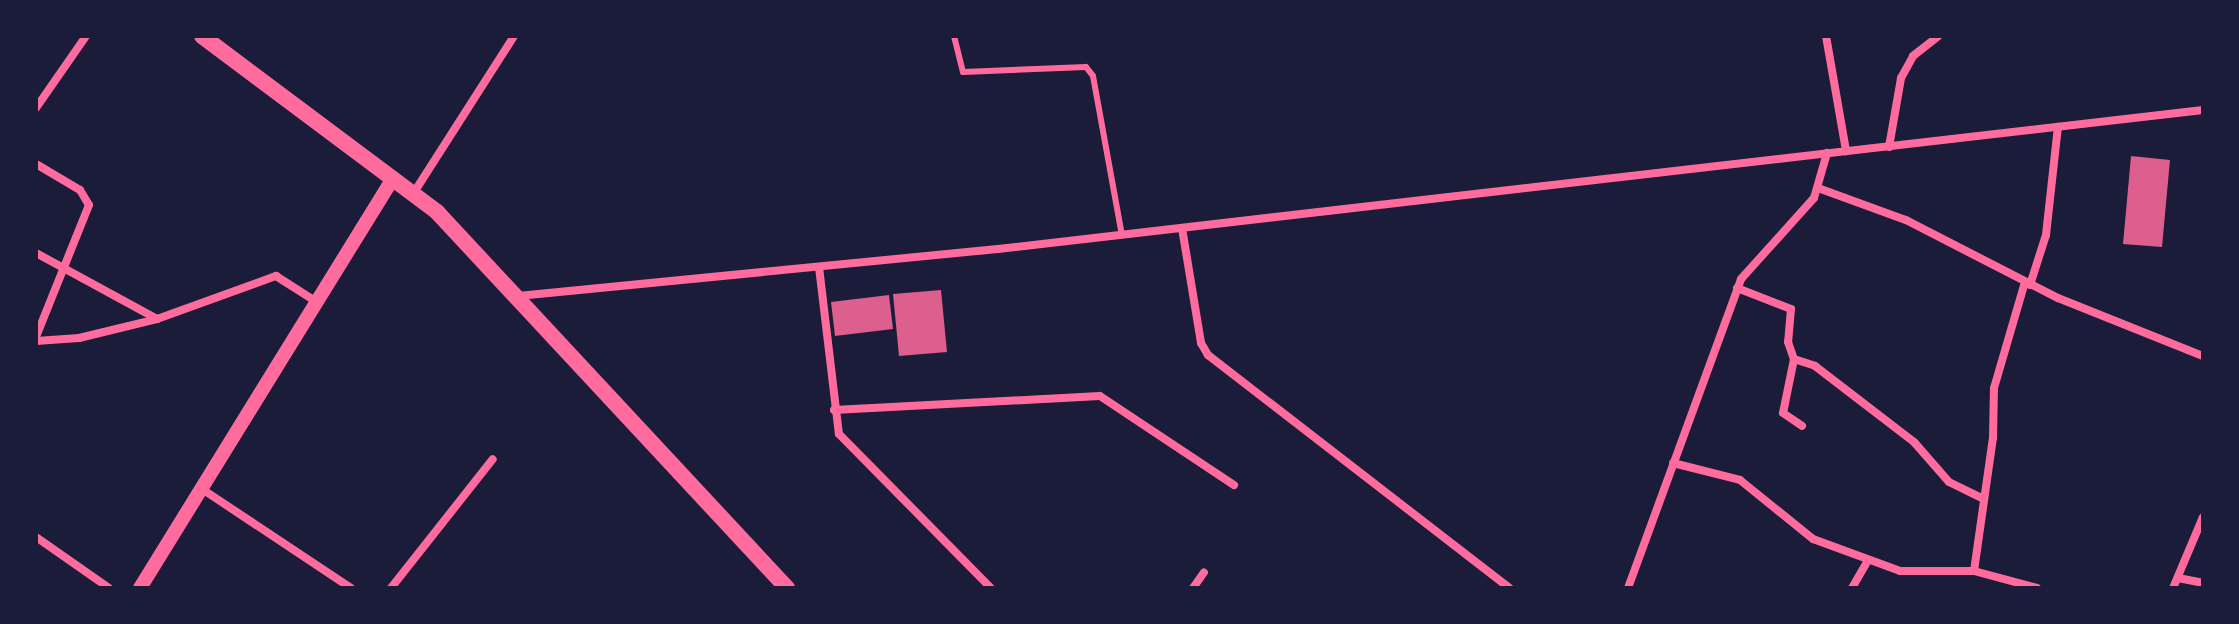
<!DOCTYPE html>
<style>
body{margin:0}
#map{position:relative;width:2239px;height:624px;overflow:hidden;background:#1b1b3a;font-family:Ubuntu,sans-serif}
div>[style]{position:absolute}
.building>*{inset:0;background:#dd5f8e}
.service>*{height:6px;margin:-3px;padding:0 3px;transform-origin:3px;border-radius:3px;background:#ff6b9d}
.minor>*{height:8px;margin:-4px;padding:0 4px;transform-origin:4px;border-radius:4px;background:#ff6b9d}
.tertiary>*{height:14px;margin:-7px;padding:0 7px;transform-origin:7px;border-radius:7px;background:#ff6b9d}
.secondary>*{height:16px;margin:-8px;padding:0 8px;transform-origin:8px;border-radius:8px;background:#ff6b9d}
span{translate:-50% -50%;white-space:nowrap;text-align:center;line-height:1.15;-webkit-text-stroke:7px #1b1b3a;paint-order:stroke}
.frame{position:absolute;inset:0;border:38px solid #1b1b3a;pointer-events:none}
</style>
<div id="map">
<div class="building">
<div style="clip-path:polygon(2131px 156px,2170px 160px,2162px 247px,2123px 244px)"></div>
<div style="clip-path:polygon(941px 290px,947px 352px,899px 356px,893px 294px)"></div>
<div style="clip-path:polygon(889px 295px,893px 329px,835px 336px,831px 302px)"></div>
</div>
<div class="service">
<div style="left:954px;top:36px;width:37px;rotate:76deg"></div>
<div style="left:963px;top:72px;width:123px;rotate:-2.3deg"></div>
<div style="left:1086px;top:67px;width:11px;rotate:52deg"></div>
<div style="left:1093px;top:76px;width:162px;rotate:79.7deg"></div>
</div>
<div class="minor">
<div style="left:1826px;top:36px;width:117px;rotate:80.1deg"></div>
<div style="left:36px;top:108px;width:88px;rotate:-55.2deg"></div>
<div style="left:1889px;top:147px;width:70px;rotate:-80.1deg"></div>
<div style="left:1901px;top:78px;width:25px;rotate:-61deg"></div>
<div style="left:1913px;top:56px;width:33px;rotate:-38deg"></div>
<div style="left:36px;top:164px;width:51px;rotate:30.6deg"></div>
<div style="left:80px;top:190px;width:17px;rotate:59deg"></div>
<div style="left:89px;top:205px;width:142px;rotate:111.9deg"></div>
<div style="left:1818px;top:188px;width:94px;rotate:20deg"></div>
<div style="left:1906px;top:220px;width:171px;rotate:27.2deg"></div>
<div style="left:2058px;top:298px;width:156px;rotate:21.8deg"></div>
<div style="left:413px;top:194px;width:188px;rotate:-57.4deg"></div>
<div style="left:1182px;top:228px;width:117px;rotate:80.6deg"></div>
<div style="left:1201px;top:343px;width:14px;rotate:60deg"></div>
<div style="left:1208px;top:355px;width:381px;rotate:37.7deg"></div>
<div style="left:36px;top:253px;width:138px;rotate:28.6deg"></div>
<div style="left:819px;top:267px;width:168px;rotate:83.2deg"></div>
<div style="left:839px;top:434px;width:216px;rotate:45.4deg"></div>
<div style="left:2030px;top:285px;width:52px;rotate:-72.3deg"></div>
<div style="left:2046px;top:235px;width:109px;rotate:-83.7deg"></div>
<div style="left:1737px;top:288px;width:58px;rotate:21.3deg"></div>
<div style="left:1791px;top:309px;width:33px;rotate:95deg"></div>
<div style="left:1788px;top:342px;width:18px;rotate:71deg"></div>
<div style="left:1794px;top:359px;width:55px;rotate:101.5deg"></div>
<div style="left:1783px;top:413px;width:23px;rotate:34deg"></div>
<div style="left:518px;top:296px;width:482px;rotate:-5.6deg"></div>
<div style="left:998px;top:249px;width:1213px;rotate:-6.58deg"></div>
<div style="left:36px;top:341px;width:43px;rotate:-4deg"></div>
<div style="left:79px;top:338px;width:80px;rotate:-13.7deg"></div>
<div style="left:157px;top:319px;width:127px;rotate:-19.9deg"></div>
<div style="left:276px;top:276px;width:49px;rotate:32.4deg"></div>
<div style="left:1794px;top:359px;width:22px;rotate:18deg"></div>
<div style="left:1815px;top:366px;width:125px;rotate:37.5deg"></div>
<div style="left:1914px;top:442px;width:53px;rotate:48.8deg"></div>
<div style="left:1949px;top:482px;width:39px;rotate:26deg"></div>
<div style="left:834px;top:410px;width:266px;rotate:-3deg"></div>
<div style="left:1100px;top:396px;width:161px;rotate:33.6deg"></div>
<div style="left:1673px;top:463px;width:69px;rotate:14.2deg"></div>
<div style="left:1740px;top:480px;width:94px;rotate:38.9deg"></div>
<div style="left:1813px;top:539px;width:93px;rotate:20.2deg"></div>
<div style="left:1900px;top:571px;width:74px"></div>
<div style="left:1974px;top:571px;width:65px;rotate:15.1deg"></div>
<div style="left:202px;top:489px;width:179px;rotate:33.6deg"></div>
<div style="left:36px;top:537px;width:89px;rotate:34.9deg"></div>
<div style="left:1974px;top:571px;width:134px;rotate:-81.9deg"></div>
<div style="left:1993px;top:438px;width:50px;rotate:-88.9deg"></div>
<div style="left:1994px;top:388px;width:110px;rotate:-73.7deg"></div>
<div style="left:2178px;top:578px;width:25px;rotate:11deg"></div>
<div style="left:391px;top:588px;width:164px;rotate:-51.7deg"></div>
<div style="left:1193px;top:588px;width:19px;rotate:-55deg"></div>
<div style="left:1628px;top:588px;width:329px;rotate:-69.9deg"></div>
<div style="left:1741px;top:279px;width:109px;rotate:-48deg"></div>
<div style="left:1814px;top:198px;width:47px;rotate:-73.9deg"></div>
<div style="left:1852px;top:588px;width:32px;rotate:-60deg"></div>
<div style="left:2173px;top:588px;width:77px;rotate:-67.1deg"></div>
</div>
<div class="tertiary">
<div style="left:140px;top:588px;width:481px;rotate:-58.3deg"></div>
</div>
<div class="secondary">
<div style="left:202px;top:36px;width:294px;rotate:36.8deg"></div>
<div style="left:437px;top:212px;width:514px;rotate:47.05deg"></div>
</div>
<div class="frame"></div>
</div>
